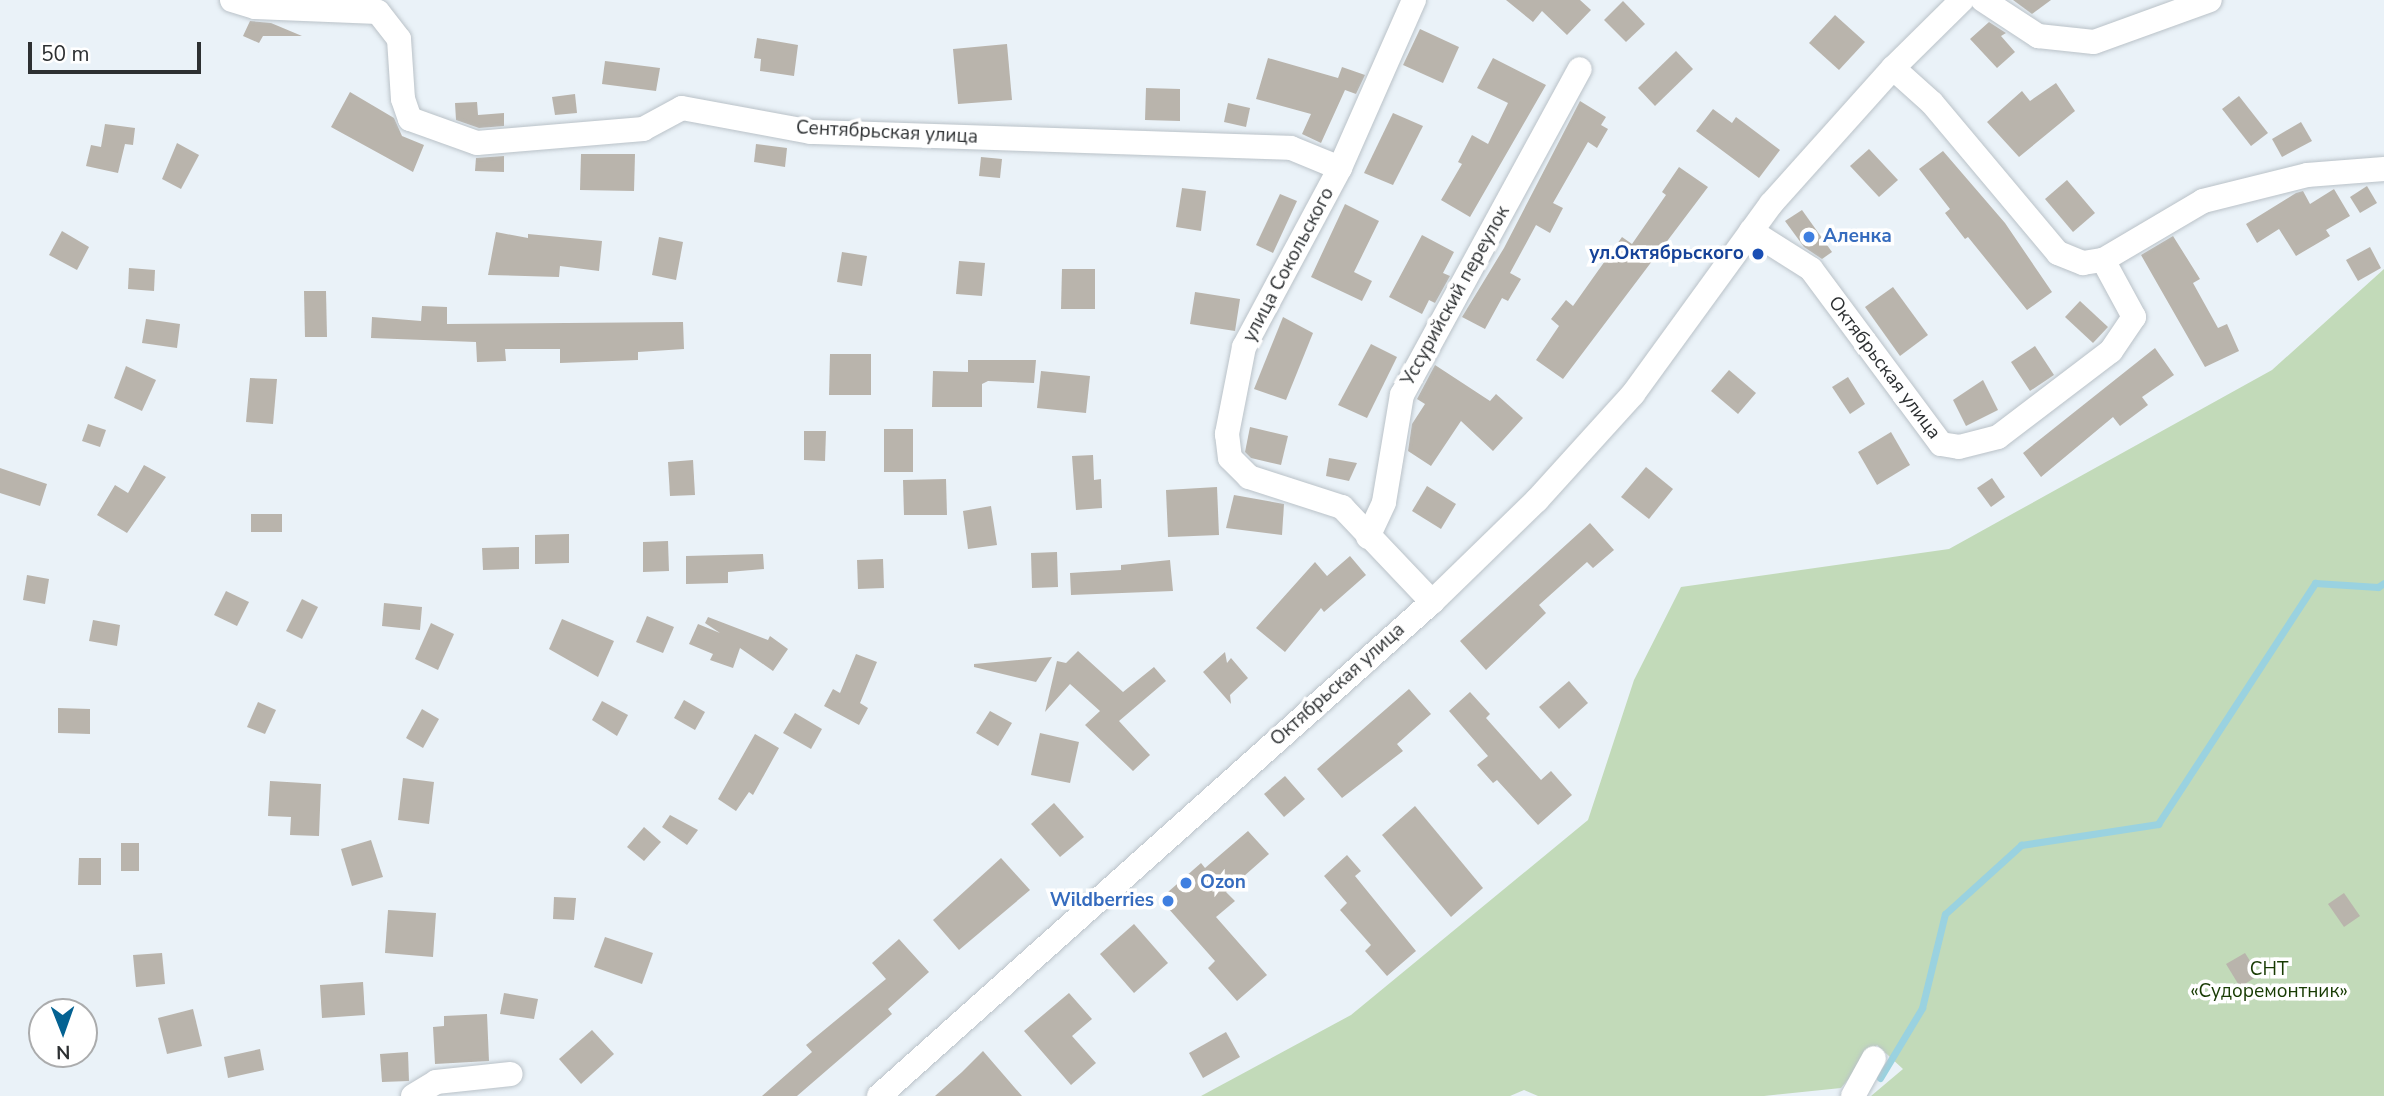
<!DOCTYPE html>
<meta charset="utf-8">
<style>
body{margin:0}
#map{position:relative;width:2384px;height:1096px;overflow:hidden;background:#eaf2f8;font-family:"Nunito Sans",sans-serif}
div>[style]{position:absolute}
.green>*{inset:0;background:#c2dab9}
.stream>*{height:7px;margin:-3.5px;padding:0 3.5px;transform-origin:3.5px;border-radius:3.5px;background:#9ad2e0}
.building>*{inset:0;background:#b9b4ac}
.roads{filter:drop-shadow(0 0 2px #bac2c8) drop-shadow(0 0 2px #bac2c8)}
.minor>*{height:24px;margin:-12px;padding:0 12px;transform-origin:12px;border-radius:12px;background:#fff}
.dots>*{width:19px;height:19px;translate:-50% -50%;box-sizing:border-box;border:4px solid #fff;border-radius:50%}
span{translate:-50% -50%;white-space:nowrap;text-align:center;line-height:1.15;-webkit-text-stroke:7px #fff;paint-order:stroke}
.street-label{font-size:19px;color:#2d3032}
.shop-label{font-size:19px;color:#366cbe;font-weight:700}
.left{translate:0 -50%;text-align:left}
.right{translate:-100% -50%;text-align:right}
.transit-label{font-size:19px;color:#164399;font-weight:700}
.park-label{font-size:19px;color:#183b03}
.north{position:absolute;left:28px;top:998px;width:70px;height:70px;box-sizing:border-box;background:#fff;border:2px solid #abacad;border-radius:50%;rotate:179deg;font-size:19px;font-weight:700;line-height:28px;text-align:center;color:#2d3032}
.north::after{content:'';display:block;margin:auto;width:24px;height:32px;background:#046292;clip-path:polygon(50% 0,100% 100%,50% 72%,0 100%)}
.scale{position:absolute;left:28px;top:42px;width:173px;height:32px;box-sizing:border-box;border:4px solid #2d3032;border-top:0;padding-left:9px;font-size:21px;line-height:24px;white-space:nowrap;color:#2d3032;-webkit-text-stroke:5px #fff;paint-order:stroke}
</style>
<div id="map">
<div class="green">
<div style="clip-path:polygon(2384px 269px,2384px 1096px,1871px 1096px,1903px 1069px,1877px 1045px,1841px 1088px,1764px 1096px,1538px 1096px,1524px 1090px,1510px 1096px,1201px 1096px,1351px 1015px,1588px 820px,1634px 680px,1681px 587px,1949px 549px,2272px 370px)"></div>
</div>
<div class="stream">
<div style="left:1880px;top:1078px;width:82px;rotate:-59deg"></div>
<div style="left:1922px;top:1008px;width:97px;rotate:-76.3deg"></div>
<div style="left:1945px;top:914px;width:103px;rotate:-42.2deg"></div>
<div style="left:2021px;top:845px;width:139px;rotate:-8.7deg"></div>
<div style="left:2158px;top:824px;width:288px;rotate:-56.9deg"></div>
<div style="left:2315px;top:583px;width:63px;rotate:3.6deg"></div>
<div style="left:2378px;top:587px;width:7px;rotate:-34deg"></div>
</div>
<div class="building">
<div style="clip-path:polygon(1506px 0,1580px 0,1591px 10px,1567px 35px,1542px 11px,1533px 22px)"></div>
<div style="clip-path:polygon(2013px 0,2051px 0,2032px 14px)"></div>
<div style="clip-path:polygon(1623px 1px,1645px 24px,1626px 42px,1604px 20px)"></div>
<div style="clip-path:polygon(1835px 15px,1865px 42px,1839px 70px,1809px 43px)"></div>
<div style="clip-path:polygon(250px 21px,271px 23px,302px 36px,263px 36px,259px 43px,243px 36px)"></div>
<div style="clip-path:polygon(1989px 22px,2006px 33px,2001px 36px,2015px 52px,1997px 68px,1970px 39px)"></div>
<div style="clip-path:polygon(1420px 29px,1459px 47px,1443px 83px,1403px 65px)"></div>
<div style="clip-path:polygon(757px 38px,798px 45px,794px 76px,760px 71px,761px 59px,754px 58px)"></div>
<div style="clip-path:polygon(1007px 44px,1012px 100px,958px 104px,953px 49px)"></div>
<div style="clip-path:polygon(1676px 51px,1693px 69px,1655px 106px,1638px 88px)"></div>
<div style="clip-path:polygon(1268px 58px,1338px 78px,1342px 67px,1365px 75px,1356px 94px,1345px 90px,1321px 143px,1302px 134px,1311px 114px,1256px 99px)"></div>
<div style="clip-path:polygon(1493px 58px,1546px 85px,1470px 217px,1441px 200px,1462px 164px,1458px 162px,1472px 135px,1488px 144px,1508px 103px,1477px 88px)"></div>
<div style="clip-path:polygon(605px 61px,660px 68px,656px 91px,602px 84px)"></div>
<div style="clip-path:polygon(2056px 83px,2075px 111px,2019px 157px,1987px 122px,2022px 91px,2030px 101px)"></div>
<div style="clip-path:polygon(1146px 88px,1180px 89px,1180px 121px,1145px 120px)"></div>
<div style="clip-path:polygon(350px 92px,394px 118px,402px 136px,424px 145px,413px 172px,331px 127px)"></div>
<div style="clip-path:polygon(575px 94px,577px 113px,555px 115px,552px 97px)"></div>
<div style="clip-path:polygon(2239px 96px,2268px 133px,2251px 146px,2222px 109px)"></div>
<div style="clip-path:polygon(1580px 101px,1606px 117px,1601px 125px,1608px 129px,1597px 148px,1588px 142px,1553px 203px,1563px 208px,1550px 233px,1536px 225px,1510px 273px,1521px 279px,1508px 301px,1502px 298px,1485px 329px,1462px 317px,1504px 248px)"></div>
<div style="clip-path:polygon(477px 102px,478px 115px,504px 113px,504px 126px,479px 128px,456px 120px,455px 103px)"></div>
<div style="clip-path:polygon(1228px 103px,1250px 108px,1246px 127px,1224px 122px)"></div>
<div style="clip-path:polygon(1713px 109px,1732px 123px,1736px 117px,1780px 150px,1759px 178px,1696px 131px)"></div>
<div style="clip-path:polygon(1393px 113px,1423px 126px,1393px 185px,1364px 173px)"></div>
<div style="clip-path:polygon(2301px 122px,2312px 141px,2282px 157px,2272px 139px)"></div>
<div style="clip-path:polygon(105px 124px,135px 128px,133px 145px,125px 144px,118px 173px,86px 166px,91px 145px,101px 147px)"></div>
<div style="clip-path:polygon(177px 143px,199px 155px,181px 189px,162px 179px)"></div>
<div style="clip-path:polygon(756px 144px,787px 148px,785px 167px,754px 162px)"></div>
<div style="clip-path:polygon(1869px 149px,1898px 180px,1879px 197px,1850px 166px)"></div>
<div style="clip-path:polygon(1943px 151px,2005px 223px,2052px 292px,2027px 310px,1968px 237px,1965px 239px,1945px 213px,1950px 209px,1919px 169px)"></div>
<div style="clip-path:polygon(581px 154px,635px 154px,634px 191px,580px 190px)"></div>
<div style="clip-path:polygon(504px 156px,504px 172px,475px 171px,476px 158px)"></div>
<div style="clip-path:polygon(981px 157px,1002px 159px,1000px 178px,979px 176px)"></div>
<div style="clip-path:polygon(1679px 167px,1708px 187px,1563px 379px,1536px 360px,1559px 326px,1551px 319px,1566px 300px,1573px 306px,1622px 237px,1632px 244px,1666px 195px,1662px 192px)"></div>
<div style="clip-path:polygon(2067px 180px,2095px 213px,2073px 232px,2045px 199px)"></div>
<div style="clip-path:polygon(2367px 186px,2377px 203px,2360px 213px,2350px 197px)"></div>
<div style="clip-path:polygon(1182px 188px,1206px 191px,1201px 231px,1176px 227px)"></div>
<div style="clip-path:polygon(2334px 189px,2350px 216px,2326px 230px,2330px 236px,2296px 256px,2279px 229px,2257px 243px,2246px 224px,2296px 193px,2303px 191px,2310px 204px)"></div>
<div style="clip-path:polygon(1280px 194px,1297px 201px,1273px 253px,1256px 245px)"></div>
<div style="clip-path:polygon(1345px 204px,1379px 221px,1354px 272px,1372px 281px,1362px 301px,1311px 277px)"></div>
<div style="clip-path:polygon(1802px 210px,1832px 252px,1822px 259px,1804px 247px,1785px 221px)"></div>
<div style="clip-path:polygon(62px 231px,89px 247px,77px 270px,49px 255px)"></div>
<div style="clip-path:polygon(496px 232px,528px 238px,528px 234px,602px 241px,599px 271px,560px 266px,559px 277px,488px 275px)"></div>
<div style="clip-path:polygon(1422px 235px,1454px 252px,1443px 273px,1450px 276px,1435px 303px,1429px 300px,1422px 314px,1389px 297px)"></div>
<div style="clip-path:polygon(2173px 236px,2200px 279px,2193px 283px,2218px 328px,2227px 324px,2239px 351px,2205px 367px,2141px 255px)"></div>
<div style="clip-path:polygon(659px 237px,683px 242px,676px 280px,652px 275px)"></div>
<div style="clip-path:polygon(2370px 247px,2381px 268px,2358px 281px,2346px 260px)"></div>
<div style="clip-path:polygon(842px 252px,867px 256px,862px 286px,837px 282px)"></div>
<div style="clip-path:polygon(959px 261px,985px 263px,982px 296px,956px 294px)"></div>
<div style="clip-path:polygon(129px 268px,155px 270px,154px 291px,128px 289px)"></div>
<div style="clip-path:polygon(1062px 269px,1095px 269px,1095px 309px,1061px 309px)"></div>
<div style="clip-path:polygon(1893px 287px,1928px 335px,1900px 356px,1865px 307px)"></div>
<div style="clip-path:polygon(304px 291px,326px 291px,327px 337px,305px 337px)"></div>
<div style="clip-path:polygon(1195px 292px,1240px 299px,1235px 331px,1190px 324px)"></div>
<div style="clip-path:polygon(2080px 301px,2108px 327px,2093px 343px,2065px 317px)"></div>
<div style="clip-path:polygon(422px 306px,447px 307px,447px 324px,683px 322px,684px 349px,638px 352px,638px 360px,560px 363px,560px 349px,505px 349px,506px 361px,477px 362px,476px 342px,371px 338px,372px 317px,421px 321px)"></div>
<div style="clip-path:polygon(1283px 317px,1313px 333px,1286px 400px,1254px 389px)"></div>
<div style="clip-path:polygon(146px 319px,180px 324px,177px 348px,142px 343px)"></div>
<div style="clip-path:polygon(1371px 344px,1397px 357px,1367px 418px,1338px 405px)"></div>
<div style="clip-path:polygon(2035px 346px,2054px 375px,2030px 391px,2011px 362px)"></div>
<div style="clip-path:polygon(2155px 348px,2174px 375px,2142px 397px,2148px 405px,2120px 426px,2113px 417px,2041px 477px,2023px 453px)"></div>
<div style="clip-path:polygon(830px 354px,871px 354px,871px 395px,829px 395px)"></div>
<div style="clip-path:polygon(968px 360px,1036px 360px,1034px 383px,988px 381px,982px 384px,982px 407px,932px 407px,933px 371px,968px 372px)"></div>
<div style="clip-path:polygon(1435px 365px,1490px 401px,1496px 394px,1523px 418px,1493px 451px,1461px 421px,1431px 466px,1408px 451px,1412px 424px,1425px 404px,1417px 399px)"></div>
<div style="clip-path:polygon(126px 366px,156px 380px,142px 411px,114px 398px)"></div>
<div style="clip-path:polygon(1729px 370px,1756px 393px,1738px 414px,1711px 391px)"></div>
<div style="clip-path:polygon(1041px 371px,1090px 376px,1086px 413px,1037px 408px)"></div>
<div style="clip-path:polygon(1848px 377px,1865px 404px,1850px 414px,1832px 387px)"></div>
<div style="clip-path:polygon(250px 378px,277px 379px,273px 424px,246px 422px)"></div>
<div style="clip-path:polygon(1983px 380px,1998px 410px,1966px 426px,1953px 400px)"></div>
<div style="clip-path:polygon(88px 424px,106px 430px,100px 447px,82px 441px)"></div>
<div style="clip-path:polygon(1250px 427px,1288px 436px,1281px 465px,1251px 458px,1245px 452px)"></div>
<div style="clip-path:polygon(884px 429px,913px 429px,913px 472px,884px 472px)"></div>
<div style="clip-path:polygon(804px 431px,826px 431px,825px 461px,804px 460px)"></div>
<div style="clip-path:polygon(1891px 432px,1910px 465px,1877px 485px,1858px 452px)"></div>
<div style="clip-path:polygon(1093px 455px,1094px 480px,1101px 479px,1102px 508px,1076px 510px,1072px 456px)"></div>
<div style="clip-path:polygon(1329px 458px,1357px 463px,1349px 481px,1326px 476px)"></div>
<div style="clip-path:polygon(693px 460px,695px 495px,670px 496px,668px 462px)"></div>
<div style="clip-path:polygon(144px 465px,166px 477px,127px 533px,97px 515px,115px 485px,128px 493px)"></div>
<div style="clip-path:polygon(1646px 467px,1673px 489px,1649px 519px,1621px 497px)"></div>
<div style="clip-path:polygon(0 468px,47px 484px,40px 506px,0 493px)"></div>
<div style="clip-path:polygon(1992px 478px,2005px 497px,1991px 507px,1977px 488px)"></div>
<div style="clip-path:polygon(946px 479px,947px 515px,904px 515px,903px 480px)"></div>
<div style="clip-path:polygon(1427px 486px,1456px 504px,1441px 529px,1412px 511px)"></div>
<div style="clip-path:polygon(1217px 487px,1219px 535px,1168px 537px,1166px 490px)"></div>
<div style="clip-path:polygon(1234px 495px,1284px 504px,1282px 535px,1226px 528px)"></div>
<div style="clip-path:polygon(991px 506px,997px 545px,968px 549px,963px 511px)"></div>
<div style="clip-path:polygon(251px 514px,282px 514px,282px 532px,251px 532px)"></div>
<div style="clip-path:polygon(1590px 523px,1614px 550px,1593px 568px,1587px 562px,1539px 605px,1546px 613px,1486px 670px,1460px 641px)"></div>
<div style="clip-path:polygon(569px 534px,569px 563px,535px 564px,535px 535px)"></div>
<div style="clip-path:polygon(668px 541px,669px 571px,643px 572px,643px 542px)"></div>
<div style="clip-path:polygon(519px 547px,519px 569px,483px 570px,482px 548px)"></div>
<div style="clip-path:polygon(1057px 552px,1058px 587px,1032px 588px,1031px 553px)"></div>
<div style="clip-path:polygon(763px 554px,764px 569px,728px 572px,728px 583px,686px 584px,686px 556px)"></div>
<div style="clip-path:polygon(1350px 556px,1366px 575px,1324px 612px,1321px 608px,1285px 652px,1256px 628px,1315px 562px,1327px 576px)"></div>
<div style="clip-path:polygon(883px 559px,884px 588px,858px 589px,857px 560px)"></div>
<div style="clip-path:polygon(1170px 560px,1173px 591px,1071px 595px,1070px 573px,1121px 570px,1121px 565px)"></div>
<div style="clip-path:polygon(27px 575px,49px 579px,45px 604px,23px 600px)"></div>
<div style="clip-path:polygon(226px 591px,249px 602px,237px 626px,214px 615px)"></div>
<div style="clip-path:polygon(302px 599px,318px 607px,302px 639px,286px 631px)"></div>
<div style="clip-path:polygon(384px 603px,422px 607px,420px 630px,382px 626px)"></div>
<div style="clip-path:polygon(647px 616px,674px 627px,663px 653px,636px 642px)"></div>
<div style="clip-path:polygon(708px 617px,768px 640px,770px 636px,788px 649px,773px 671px,740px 648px,733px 668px,710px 660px,713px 654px,689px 644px,698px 624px,720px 633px,705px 623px)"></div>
<div style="clip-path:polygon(562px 619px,614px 641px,598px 677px,549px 649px)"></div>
<div style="clip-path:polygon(93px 620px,120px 625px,117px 646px,89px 641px)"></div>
<div style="clip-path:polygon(431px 623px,454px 634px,438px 670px,415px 659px)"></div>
<div style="clip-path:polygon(1078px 651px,1123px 692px,1154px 667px,1166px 681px,1119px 721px,1150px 755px,1133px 771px,1085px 725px,1100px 711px,1070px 684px,1045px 712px,1057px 661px,1066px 663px)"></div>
<div style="clip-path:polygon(1225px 652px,1227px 663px,1231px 658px,1248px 678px,1230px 695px,1231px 704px,1203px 672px)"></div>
<div style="clip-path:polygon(856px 654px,877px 662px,860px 703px,868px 708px,859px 725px,824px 706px,833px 689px,840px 693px)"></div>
<div style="clip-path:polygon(1052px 657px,1036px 682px,974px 667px,974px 664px)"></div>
<div style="clip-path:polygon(1569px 681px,1588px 703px,1559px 729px,1539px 707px)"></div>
<div style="clip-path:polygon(1409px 689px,1431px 714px,1397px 744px,1403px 751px,1342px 798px,1317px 769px)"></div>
<div style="clip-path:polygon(1470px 692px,1490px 714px,1486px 718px,1541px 780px,1551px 771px,1572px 795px,1538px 825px,1497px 780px,1493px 783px,1477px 765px,1488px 756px,1449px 711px)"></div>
<div style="clip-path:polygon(684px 700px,705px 712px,695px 730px,674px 718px)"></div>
<div style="clip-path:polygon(602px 701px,628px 715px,617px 736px,592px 720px)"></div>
<div style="clip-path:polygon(258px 702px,276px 710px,265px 734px,247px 727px)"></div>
<div style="clip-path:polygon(58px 708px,90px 709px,90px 734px,58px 733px)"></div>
<div style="clip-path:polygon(422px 709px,439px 719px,423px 748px,406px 738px)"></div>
<div style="clip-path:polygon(990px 711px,1012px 723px,998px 746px,976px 733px)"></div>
<div style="clip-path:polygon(795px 713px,822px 729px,811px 749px,783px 733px)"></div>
<div style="clip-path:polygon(1040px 733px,1079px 742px,1070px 783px,1031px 775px)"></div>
<div style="clip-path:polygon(755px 734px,779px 748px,753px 795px,749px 792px,736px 811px,718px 799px)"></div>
<div style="clip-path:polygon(1285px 776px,1305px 799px,1284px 817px,1264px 794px)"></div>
<div style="clip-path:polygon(403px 778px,434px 782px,429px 824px,398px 820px)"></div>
<div style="clip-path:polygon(270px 781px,321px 784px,319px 836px,290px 835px,291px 817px,268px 816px)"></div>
<div style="clip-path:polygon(1054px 803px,1084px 837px,1060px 857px,1031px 824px)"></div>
<div style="clip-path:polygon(1415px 806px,1483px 888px,1451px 917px,1382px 835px)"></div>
<div style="clip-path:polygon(670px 815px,698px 830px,687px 845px,662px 827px)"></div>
<div style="clip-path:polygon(644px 827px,661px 842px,644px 861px,627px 847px)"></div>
<div style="clip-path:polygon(1248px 831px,1269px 854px,1226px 892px,1235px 901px,1216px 917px,1267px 975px,1237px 1001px,1208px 968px,1215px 961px,1160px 899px,1201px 863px,1205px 868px)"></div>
<div style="clip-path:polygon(371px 840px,383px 877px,352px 886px,341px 849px)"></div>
<div style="clip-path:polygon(121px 843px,139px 843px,139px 871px,121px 871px)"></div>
<div style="clip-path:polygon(1347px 855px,1361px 871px,1355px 876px,1416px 951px,1387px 976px,1365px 951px,1371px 945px,1340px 910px,1347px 903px,1324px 876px)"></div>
<div style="clip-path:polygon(79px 858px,101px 858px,101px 885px,78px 885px)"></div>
<div style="clip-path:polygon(1001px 858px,1030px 890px,959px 950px,933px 920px)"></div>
<div style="clip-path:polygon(2344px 893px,2360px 916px,2344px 927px,2328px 904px)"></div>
<div style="clip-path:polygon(554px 897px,576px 898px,574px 920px,553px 919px)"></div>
<div style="clip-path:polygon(388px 910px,436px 913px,433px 957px,385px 953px)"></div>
<div style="clip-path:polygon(1134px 924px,1168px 963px,1134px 993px,1100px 954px)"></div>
<div style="clip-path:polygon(605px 937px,653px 953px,642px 984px,594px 967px)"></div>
<div style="clip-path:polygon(899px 939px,929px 972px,888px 1009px,892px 1014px,797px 1096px,762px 1096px,812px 1052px,806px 1045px,886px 979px,872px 963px)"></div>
<div style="clip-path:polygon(162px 953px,165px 984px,136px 987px,133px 955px)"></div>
<div style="clip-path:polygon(2245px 953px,2259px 975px,2240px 987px,2226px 964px)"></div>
<div style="clip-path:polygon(363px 982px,365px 1015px,322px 1018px,320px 985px)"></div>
<div style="clip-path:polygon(504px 993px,538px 999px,534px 1019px,500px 1014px)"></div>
<div style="clip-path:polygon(1069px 993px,1092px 1019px,1072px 1036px,1096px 1063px,1071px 1085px,1024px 1031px)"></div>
<div style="clip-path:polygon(193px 1009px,202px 1046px,167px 1054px,158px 1018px)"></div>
<div style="clip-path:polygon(487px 1014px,489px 1061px,435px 1064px,433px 1027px,444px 1026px,444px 1016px)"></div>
<div style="clip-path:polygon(592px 1030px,614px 1054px,581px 1084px,559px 1059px)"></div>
<div style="clip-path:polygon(1226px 1032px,1240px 1057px,1203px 1078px,1189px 1053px)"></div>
<div style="clip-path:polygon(260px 1049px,264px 1070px,228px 1078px,224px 1057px)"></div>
<div style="clip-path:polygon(983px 1051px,1022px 1096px,935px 1096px,962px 1072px)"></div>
<div style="clip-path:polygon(408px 1052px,409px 1081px,382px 1082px,380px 1054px)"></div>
</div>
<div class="roads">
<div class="minor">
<div style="left:232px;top:0;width:24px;rotate:17deg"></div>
<div style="left:255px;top:7px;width:123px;rotate:2.3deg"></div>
<div style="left:378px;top:12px;width:34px;rotate:52deg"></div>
<div style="left:399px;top:39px;width:60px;rotate:86.2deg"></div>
<div style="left:403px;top:99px;width:21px;rotate:71deg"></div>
<div style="left:410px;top:119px;width:71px;rotate:19.7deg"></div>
<div style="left:477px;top:143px;width:167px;rotate:-4.8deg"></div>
<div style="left:643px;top:129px;width:44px;rotate:-28.3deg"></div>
<div style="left:682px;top:108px;width:131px;rotate:10.5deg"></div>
<div style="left:811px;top:132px;width:480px;rotate:1.9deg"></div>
<div style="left:1291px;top:148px;width:53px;rotate:22.2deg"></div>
<div style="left:1414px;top:0;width:184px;rotate:113.8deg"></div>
<div style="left:1340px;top:168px;width:203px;rotate:118.2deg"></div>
<div style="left:1244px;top:347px;width:89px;rotate:101.1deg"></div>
<div style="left:1227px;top:434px;width:24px;rotate:83deg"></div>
<div style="left:1230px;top:458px;width:27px;rotate:45deg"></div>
<div style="left:1249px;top:477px;width:98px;rotate:17.9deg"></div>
<div style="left:1342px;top:507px;width:131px;rotate:46.5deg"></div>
<div style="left:1983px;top:0;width:66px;rotate:33.2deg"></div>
<div style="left:2038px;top:36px;width:56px;rotate:6.1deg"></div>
<div style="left:2094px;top:42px;width:123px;rotate:-19.9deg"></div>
<div style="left:1893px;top:68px;width:52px;rotate:41.9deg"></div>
<div style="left:1932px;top:103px;width:196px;rotate:50deg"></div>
<div style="left:2058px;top:253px;width:27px;rotate:22deg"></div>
<div style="left:2083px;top:263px;width:20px;rotate:-9deg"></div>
<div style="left:2103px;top:260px;width:116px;rotate:-30.5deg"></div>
<div style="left:2203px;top:201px;width:107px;rotate:-14deg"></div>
<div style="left:2307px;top:175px;width:77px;rotate:-4.5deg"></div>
<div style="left:1751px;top:231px;width:71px;rotate:32.3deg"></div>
<div style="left:1811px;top:269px;width:218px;rotate:53.4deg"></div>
<div style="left:1941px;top:444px;width:18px;rotate:9deg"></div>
<div style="left:1959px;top:447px;width:40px;rotate:-14.4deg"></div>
<div style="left:1998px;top:437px;width:142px;rotate:-37.3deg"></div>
<div style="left:2111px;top:351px;width:41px;rotate:-55.9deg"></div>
<div style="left:2134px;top:317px;width:65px;rotate:-118.5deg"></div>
<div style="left:1368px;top:537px;width:38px;rotate:-65deg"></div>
<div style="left:1384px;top:502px;width:109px;rotate:-80.5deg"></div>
<div style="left:1402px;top:395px;width:371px;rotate:-61.4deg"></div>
<div style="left:413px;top:1096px;width:27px;rotate:-31deg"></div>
<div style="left:436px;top:1082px;width:75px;rotate:-6.1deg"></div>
<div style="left:879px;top:1096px;width:742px;rotate:-41.77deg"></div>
<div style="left:1432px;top:602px;width:146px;rotate:-44.2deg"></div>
<div style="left:1537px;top:500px;width:143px;rotate:-47.8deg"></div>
<div style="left:1633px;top:394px;width:235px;rotate:-54deg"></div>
<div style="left:1771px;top:204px;width:183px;rotate:-48.1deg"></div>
<div style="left:1893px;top:68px;width:97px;rotate:-44.6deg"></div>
<div style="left:1853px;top:1096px;width:43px;rotate:-61.1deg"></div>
</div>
</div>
<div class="dots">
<div style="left:1809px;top:237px;background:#3f7fe0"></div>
<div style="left:1758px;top:254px;background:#1a4fb4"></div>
<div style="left:1186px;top:883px;background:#3f7fe0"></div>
<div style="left:1168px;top:901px;background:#3f7fe0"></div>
</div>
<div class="street-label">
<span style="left:887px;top:133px;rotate:3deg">Сентябрьская улица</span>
<span style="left:1289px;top:265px;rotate:-62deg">улица Сокольского</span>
<span style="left:1456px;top:296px;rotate:-61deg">Уссурийский переулок</span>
<span style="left:1884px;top:368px;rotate:53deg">Октябрьская улица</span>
<span style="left:1338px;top:685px;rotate:-42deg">Октябрьская улица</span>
</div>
<div class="shop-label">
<span class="left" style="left:1823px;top:237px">Аленка</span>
<span class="left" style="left:1200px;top:883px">Ozon</span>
<span class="right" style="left:1154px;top:901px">Wildberries</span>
</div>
<div class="transit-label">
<span class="right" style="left:1744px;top:254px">ул.Октябрьского</span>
</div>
<div class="park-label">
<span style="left:2269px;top:981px">СНТ<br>«Судоремонтник»</span>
</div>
<div class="north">N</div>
<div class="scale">50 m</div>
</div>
